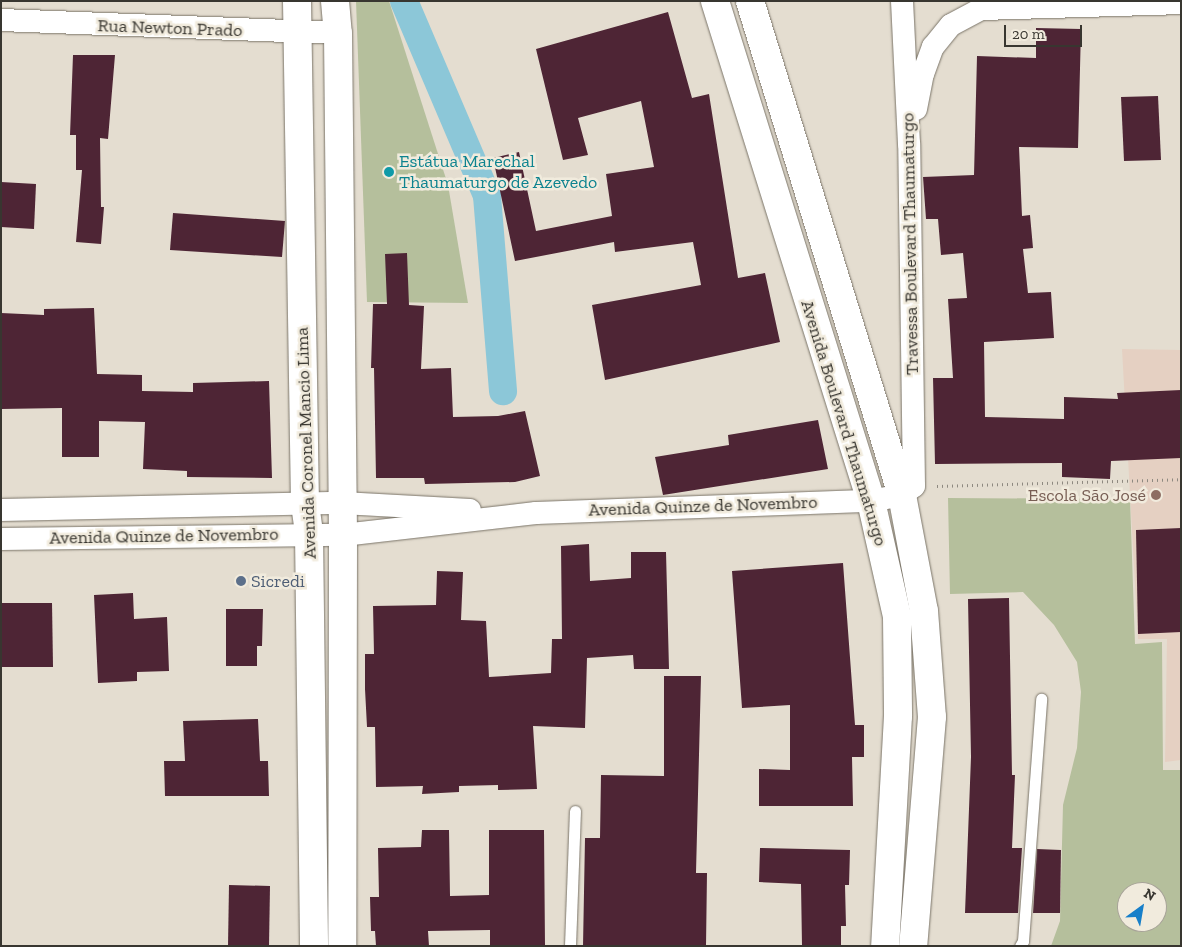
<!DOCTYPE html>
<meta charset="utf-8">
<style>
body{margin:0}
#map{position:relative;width:1182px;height:947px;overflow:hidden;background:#e4ddd0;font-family:"Zilla Slab",serif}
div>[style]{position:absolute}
.education>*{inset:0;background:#e5d0c2}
.green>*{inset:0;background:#b5bf9c}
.canal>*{height:28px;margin:-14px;padding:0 14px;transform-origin:14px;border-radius:14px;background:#8cc7d8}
.building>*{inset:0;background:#4e2535}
.path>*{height:3px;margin-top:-1.5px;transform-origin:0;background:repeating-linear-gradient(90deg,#8e8980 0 1px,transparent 0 5px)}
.roads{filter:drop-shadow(0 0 1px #7b7569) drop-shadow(0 0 1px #7b7569)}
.lane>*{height:11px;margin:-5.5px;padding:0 5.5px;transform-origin:5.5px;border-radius:5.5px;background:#fff}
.street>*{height:22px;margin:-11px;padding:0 11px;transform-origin:11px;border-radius:11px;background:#fff}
.secondary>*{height:28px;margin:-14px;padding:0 14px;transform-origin:14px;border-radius:14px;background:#fff}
.dots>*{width:14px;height:14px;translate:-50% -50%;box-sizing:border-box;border:2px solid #f1ebdd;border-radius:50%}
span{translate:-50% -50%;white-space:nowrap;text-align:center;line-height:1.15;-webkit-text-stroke:5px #f1ebdd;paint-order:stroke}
.street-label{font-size:18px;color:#383630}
.culture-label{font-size:18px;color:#0d838f}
.left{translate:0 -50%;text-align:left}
.education-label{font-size:18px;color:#785e54}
.right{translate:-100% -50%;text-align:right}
.service-label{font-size:18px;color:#4e5e75}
.frame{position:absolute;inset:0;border:2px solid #383630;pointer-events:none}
.north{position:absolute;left:1117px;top:882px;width:50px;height:50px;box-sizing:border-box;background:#f1ebdd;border:1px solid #a7a398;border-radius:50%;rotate:32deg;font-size:14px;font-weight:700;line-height:20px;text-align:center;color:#383630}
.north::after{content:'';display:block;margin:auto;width:18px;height:22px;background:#177fc9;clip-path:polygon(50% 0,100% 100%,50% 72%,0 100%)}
.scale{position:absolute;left:1004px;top:25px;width:78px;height:22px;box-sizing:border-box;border:2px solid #383630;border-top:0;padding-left:6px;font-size:15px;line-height:18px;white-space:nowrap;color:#383630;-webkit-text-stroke:4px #f1ebdd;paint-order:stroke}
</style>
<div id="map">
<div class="education">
<div style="clip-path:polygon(1122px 349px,1181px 350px,1181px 760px,1165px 762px,1167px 639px,1138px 639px)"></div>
</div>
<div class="green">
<div style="clip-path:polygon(356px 1px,389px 1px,448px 185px,468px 303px,367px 302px)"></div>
<div style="clip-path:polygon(evenodd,948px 498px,1130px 499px,1135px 644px,1162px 642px,1163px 770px,1181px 770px,1181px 946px,1051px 946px,1060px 921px,1063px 805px,1077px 748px,1081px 692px,1077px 662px,1054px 625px,1023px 592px,950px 594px,948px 498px,1127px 892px,1157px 892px,1157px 922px,1127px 922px,1127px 892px)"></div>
</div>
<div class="canal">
<div style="left:404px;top:1px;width:212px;rotate:66.9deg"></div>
<div style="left:487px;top:196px;width:196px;rotate:85.3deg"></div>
</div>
<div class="building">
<div style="clip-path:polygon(668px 12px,692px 98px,709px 94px,738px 278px,765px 273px,780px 342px,605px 380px,592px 305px,701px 285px,693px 242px,615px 252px,614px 242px,515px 261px,493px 158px,519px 152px,536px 231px,612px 216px,606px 174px,654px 167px,641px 101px,578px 118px,588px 155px,563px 160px,536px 49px)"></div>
<div style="clip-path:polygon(1036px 28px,1081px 29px,1078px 148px,1019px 147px,1022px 216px,1030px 215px,1033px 248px,1023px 249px,1028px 293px,1051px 292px,1054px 338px,984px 342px,985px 417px,1064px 419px,1064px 397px,1118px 399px,1117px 393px,1181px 390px,1181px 458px,1111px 461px,1110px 479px,1062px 477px,1062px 463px,935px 464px,933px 378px,953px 378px,948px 299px,967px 298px,963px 253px,941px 255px,938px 219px,926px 219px,923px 177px,974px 175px,977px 56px,1036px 58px)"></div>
<div style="clip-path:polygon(73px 55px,115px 55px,108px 139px,100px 138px,101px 207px,104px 207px,101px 244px,76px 242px,82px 170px,76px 170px,76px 135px,70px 135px)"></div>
<div style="clip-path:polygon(1158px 96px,1161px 160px,1124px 161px,1121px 97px)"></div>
<div style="clip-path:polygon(1px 182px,36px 184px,34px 229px,1px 227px)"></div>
<div style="clip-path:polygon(173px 213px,285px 221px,282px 257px,170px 250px)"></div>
<div style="clip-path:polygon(407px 253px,409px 305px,424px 306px,421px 369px,451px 368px,453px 417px,498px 416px,525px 411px,540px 476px,515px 482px,425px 484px,424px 478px,376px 478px,374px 368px,371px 368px,373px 304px,387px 304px,385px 254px)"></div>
<div style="clip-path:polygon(94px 308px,97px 374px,142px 375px,142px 391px,193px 392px,193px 383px,269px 381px,272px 478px,187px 477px,187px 471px,143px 469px,145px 422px,99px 421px,99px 457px,62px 457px,62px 408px,1px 409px,1px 313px,44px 315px,44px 309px)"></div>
<div style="clip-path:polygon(818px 420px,828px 469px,663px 495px,655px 457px,729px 445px,728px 435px)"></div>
<div style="clip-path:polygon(1181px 528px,1181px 632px,1138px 634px,1136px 530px)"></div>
<div style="clip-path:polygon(589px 544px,590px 581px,631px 578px,631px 552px,666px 552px,669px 669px,634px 669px,633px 655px,587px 658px,585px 728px,533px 726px,537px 789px,498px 790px,498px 785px,459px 786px,459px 792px,422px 794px,423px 786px,376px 787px,375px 727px,367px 727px,365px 689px,365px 654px,374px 654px,373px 606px,436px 605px,437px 571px,463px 572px,461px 620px,486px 621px,489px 677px,551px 673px,552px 639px,562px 639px,561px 546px)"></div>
<div style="clip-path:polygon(843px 563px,855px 725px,864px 725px,864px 757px,852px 757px,853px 806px,759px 806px,759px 769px,790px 770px,790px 705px,742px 708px,732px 571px)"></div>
<div style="clip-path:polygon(133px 593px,134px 619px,167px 617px,169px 671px,137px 672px,137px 681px,98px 683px,94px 595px)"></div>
<div style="clip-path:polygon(1009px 598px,1012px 775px,1015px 775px,1012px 848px,1022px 848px,1018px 913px,965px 913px,971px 757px,968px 599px)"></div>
<div style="clip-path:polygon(1px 603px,52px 603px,53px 667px,1px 667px)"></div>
<div style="clip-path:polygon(226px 609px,263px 609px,262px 646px,257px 646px,257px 666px,226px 666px)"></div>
<div style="clip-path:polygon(664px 676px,701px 676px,696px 873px,707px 873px,706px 946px,583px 946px,585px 838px,600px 838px,601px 775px,664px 776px)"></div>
<div style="clip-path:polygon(258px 719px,260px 761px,268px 761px,269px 796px,165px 796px,164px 761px,185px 761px,183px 721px)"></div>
<div style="clip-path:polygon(422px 830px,449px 830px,450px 896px,489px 895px,489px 830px,544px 830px,545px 946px,490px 946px,490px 930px,428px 931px,429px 946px,376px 946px,375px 931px,371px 931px,370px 897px,379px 897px,378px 848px,421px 847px)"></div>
<div style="clip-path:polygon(760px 848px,850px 850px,849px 885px,845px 885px,846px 926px,841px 926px,841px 946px,802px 946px,801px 884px,759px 882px)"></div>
<div style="clip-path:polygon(1037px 849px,1061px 850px,1060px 913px,1033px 913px)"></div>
<div style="clip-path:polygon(229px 885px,270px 886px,269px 946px,228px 946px)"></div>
</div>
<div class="path">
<div style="left:937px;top:486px;width:244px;rotate:-1.6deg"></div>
</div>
<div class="roads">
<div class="lane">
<div style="left:570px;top:946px;width:135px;rotate:-87.9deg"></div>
<div style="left:1020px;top:946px;width:6px;rotate:-59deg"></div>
<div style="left:1023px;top:941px;width:243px;rotate:-85.7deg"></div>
</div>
<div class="street">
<div style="left:1px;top:20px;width:337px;rotate:2.2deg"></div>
<div style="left:916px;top:109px;width:36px;rotate:-79deg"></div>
<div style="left:923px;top:74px;width:29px;rotate:-70deg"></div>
<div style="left:933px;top:47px;width:28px;rotate:-51deg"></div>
<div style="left:951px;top:25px;width:34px;rotate:-28deg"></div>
<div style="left:981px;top:9px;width:200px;rotate:-1.7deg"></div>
<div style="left:1px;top:510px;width:341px;rotate:-1.2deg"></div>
<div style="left:342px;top:503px;width:128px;rotate:3.1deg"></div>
<div style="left:1px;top:539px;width:342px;rotate:-0.7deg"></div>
<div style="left:343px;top:535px;width:194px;rotate:-6.5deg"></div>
<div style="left:536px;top:513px;width:335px;rotate:-2.1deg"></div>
<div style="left:871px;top:501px;width:32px;rotate:-11deg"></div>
<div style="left:902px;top:495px;width:15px;rotate:-37deg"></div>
<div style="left:914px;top:486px;width:342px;rotate:-90.8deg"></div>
<div style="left:909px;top:144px;width:143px;rotate:-92.8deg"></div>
</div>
<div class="secondary">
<div style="left:297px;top:1px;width:503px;rotate:89.09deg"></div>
<div style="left:305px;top:504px;width:29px;rotate:82deg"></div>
<div style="left:309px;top:533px;width:413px;rotate:89.3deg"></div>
<div style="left:335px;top:1px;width:32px;rotate:85deg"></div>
<div style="left:338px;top:33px;width:502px;rotate:89.43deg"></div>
<div style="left:343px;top:535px;width:411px;rotate:90.1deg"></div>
<div style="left:715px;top:1px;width:524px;rotate:72.67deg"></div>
<div style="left:871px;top:501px;width:118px;rotate:77.3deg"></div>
<div style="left:897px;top:616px;width:100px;rotate:89.4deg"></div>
<div style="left:898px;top:716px;width:230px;rotate:93.2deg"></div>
<div style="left:750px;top:1px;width:517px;rotate:72.9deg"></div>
<div style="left:902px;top:495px;width:118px;rotate:79.3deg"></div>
<div style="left:924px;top:611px;width:106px;rotate:85.7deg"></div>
<div style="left:932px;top:717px;width:230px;rotate:94.7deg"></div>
</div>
</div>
<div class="dots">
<div style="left:389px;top:172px;background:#0f9aa8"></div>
<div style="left:1156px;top:495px;background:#8d6e63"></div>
<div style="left:241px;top:581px;background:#5c6f8a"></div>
</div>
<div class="street-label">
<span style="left:170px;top:28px;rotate:2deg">Rua Newton Prado</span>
<span style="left:910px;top:244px;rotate:-91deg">Travessa Boulevard Thaumaturgo</span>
<span style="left:844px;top:423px;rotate:73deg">Avenida Boulevard Thaumaturgo</span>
<span style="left:306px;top:443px;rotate:-92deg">Avenida Coronel Mancio Lima</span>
<span style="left:703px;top:506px;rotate:-2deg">Avenida Quinze de Novembro</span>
<span style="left:164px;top:536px;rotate:-1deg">Avenida Quinze de Novembro</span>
</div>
<div class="culture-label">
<span class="left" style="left:399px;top:172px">Estátua Marechal<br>Thaumaturgo de Azevedo</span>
</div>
<div class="education-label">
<span class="right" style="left:1146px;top:495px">Escola São José</span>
</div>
<div class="service-label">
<span class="left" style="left:251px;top:581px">Sicredi</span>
</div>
<div class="frame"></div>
<div class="north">N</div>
<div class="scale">20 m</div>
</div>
